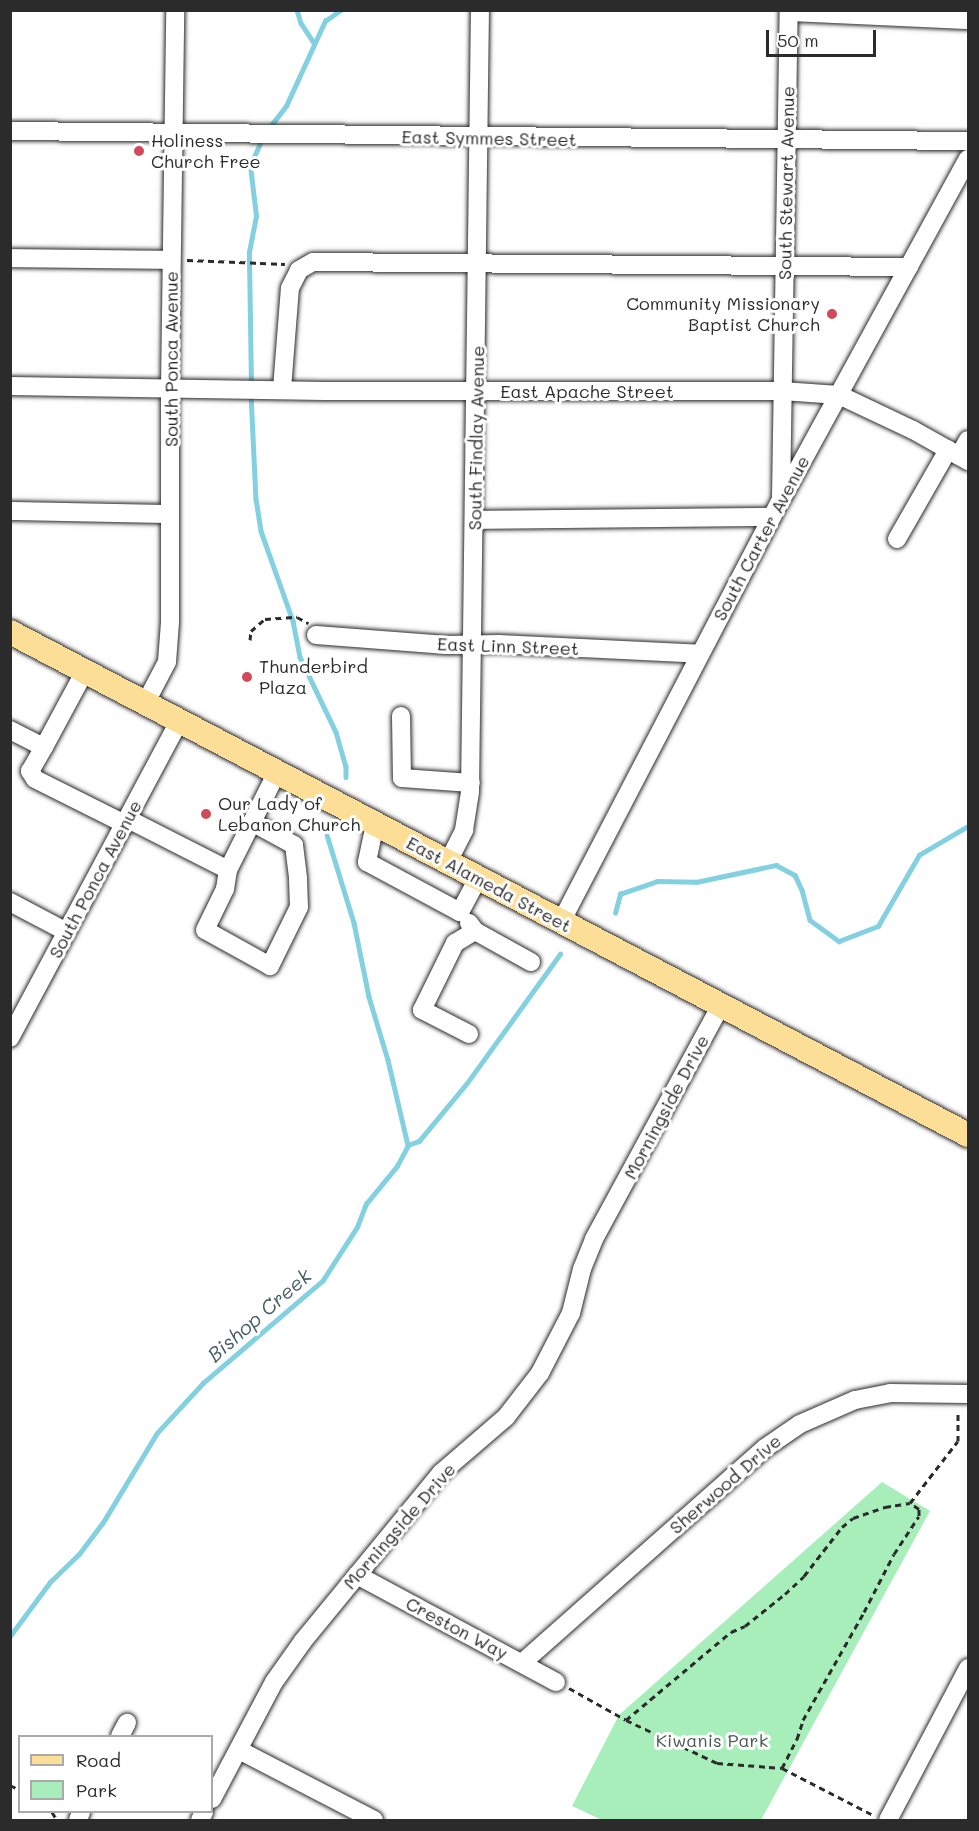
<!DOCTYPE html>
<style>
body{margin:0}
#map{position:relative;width:979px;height:1831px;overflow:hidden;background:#fff;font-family:Mali,sans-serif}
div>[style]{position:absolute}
.green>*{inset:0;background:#a8eebb}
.stream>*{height:4.5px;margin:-2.25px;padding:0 2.25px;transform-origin:2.25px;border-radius:2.25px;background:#83d1e0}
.path>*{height:3px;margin-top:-1.5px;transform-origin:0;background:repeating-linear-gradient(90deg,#2b2b2b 0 6px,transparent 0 10.5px)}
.roads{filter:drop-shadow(0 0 2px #2b2b2b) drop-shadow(0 0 2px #2b2b2b)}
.minor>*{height:18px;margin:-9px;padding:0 9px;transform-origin:9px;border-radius:9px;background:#fff}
.major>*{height:24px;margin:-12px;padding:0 12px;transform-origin:12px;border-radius:12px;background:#fcde96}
.dots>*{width:16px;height:16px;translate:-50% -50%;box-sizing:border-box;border:3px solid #fff;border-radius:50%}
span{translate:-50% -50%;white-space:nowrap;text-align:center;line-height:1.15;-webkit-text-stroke:6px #fff;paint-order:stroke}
.street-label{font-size:18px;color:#2b2b2b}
.poi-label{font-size:18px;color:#2b2b2b}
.left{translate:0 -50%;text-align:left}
.right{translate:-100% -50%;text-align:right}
.park-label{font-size:18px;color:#4a5c4f}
.water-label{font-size:20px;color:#455d61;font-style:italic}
.frame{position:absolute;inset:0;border:12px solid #2b2b2b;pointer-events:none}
.legend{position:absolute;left:18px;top:1735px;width:195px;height:78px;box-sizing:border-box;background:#fff;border:2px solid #aaa;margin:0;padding:8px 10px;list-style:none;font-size:18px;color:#2b2b2b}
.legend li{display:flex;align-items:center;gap:12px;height:30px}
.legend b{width:30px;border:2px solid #aaa}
.scale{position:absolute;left:766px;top:30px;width:110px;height:27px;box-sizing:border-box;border:3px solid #2b2b2b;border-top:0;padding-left:8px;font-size:18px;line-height:21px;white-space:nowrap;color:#2b2b2b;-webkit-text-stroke:4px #fff;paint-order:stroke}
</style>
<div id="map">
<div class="green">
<div style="clip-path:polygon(882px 1482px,930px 1511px,761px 1820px,602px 1820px,572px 1806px,619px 1715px)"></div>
</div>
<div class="stream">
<div style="left:297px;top:10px;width:14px;rotate:73deg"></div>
<div style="left:301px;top:23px;width:24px;rotate:57deg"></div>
<div style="left:272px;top:124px;width:23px;rotate:-52deg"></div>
<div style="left:286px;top:106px;width:94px;rotate:-65.4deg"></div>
<div style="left:325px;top:21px;width:19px;rotate:-35deg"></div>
<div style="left:251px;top:386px;width:134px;rotate:-90.9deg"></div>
<div style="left:249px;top:252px;width:37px;rotate:-79deg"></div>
<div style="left:256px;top:216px;width:50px;rotate:-96.8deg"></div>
<div style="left:250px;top:166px;width:24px;rotate:-66deg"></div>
<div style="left:251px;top:394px;width:105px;rotate:87.3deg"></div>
<div style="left:256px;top:499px;width:32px;rotate:81deg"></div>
<div style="left:261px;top:531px;width:96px;rotate:70.4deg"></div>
<div style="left:293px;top:621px;width:37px;rotate:79deg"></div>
<div style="left:300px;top:657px;width:83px;rotate:64.4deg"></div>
<div style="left:336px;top:732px;width:35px;rotate:74deg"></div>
<div style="left:346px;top:766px;width:11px;rotate:90deg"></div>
<div style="left:327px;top:835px;width:92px;rotate:72.9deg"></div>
<div style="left:354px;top:923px;width:76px;rotate:78.5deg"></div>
<div style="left:369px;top:997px;width:66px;rotate:73.2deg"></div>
<div style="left:388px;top:1060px;width:87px;rotate:76.8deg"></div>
<div style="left:615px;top:913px;width:20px;rotate:-75deg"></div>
<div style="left:620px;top:894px;width:39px;rotate:-19deg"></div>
<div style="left:657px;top:881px;width:39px;rotate:1deg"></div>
<div style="left:696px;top:882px;width:82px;rotate:-12deg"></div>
<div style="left:776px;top:865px;width:21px;rotate:28deg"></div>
<div style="left:795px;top:875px;width:17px;rotate:65deg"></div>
<div style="left:802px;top:890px;width:31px;rotate:75deg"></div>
<div style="left:810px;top:920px;width:36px;rotate:36deg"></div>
<div style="left:839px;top:941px;width:42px;rotate:-21deg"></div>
<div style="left:878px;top:926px;width:82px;rotate:-60deg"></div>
<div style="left:919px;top:855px;width:57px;rotate:-30.6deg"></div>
<div style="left:408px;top:1145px;width:12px;rotate:-20deg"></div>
<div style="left:419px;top:1141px;width:75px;rotate:-50.4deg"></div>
<div style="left:467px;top:1083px;width:159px;rotate:-54.2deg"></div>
<div style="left:10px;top:1636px;width:67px;rotate:-53.5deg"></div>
<div style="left:50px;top:1582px;width:40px;rotate:-44deg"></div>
<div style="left:79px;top:1554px;width:38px;rotate:-53deg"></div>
<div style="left:102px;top:1524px;width:106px;rotate:-58.9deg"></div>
<div style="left:157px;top:1433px;width:68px;rotate:-47.4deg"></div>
<div style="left:203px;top:1383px;width:158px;rotate:-40.6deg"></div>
<div style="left:323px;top:1280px;width:63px;rotate:-57.3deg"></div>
<div style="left:357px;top:1227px;width:25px;rotate:-69deg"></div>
<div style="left:366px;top:1204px;width:49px;rotate:-50.8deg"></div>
<div style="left:397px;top:1166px;width:24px;rotate:-62deg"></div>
</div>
<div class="path">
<div style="left:187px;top:260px;width:98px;rotate:2.3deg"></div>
<div style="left:250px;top:640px;width:9px;rotate:-84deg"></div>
<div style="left:251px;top:631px;width:18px;rotate:-41deg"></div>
<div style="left:265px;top:619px;width:32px;rotate:-4deg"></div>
<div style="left:297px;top:617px;width:13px;rotate:29deg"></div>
<div style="left:569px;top:1688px;width:65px;rotate:29.3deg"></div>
<div style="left:626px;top:1720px;width:137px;rotate:-40deg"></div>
<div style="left:731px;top:1632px;width:15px;rotate:-23deg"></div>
<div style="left:745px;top:1626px;width:51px;rotate:-38.7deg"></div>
<div style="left:785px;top:1594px;width:26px;rotate:-43deg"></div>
<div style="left:804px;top:1576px;width:62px;rotate:-52.2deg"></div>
<div style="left:842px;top:1527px;width:14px;rotate:-39deg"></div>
<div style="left:853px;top:1518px;width:34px;rotate:-19deg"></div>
<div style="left:885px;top:1507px;width:25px;rotate:-9deg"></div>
<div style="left:910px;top:1503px;width:78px;rotate:-52.3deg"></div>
<div style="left:958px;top:1441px;width:31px;rotate:-90deg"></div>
<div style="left:626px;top:1720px;width:101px;rotate:25.3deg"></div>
<div style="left:717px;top:1763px;width:65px;rotate:4.4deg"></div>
<div style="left:782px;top:1768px;width:102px;rotate:27.3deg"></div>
<div style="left:782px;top:1768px;width:33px;rotate:-63deg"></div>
<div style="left:797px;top:1739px;width:20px;rotate:-72deg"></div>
<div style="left:803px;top:1720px;width:124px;rotate:-60.5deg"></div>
<div style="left:864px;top:1612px;width:65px;rotate:-62.7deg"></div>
<div style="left:894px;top:1554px;width:45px;rotate:-56.7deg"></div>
<div style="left:919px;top:1516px;width:7px;rotate:-90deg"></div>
<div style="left:919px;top:1509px;width:11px;rotate:-146deg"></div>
<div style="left:10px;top:1785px;width:11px;rotate:27deg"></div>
<div style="left:52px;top:1812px;width:9px;rotate:58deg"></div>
</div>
<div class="roads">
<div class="minor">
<div style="left:789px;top:12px;width:179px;rotate:2.6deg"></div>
<div style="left:10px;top:131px;width:958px;rotate:0.6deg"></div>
<div style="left:10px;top:258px;width:161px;rotate:0.7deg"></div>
<div style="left:10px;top:386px;width:315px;rotate:0.9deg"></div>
<div style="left:325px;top:391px;width:457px"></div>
<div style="left:782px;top:391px;width:57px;rotate:4deg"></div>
<div style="left:839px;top:395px;width:82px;rotate:25.3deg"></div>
<div style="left:913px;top:430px;width:63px;rotate:29.4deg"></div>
<div style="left:282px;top:389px;width:101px;rotate:-85.5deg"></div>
<div style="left:290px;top:288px;width:20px;rotate:-63deg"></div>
<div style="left:299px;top:270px;width:16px;rotate:-30deg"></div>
<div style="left:313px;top:262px;width:596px;rotate:0.48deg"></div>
<div style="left:959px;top:456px;width:18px;rotate:-61deg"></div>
<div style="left:781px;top:498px;width:488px;rotate:-89.1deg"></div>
<div style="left:10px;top:511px;width:160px;rotate:1.1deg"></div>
<div style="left:474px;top:520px;width:298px;rotate:-0.6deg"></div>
<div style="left:897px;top:539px;width:103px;rotate:-60.2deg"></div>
<div style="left:316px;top:635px;width:131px;rotate:4.4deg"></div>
<div style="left:447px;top:645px;width:52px;rotate:-1.1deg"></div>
<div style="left:499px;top:644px;width:201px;rotate:2.8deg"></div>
<div style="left:146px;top:702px;width:45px;rotate:-62.3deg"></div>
<div style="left:167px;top:662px;width:40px;rotate:-85.7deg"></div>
<div style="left:170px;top:622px;width:235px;rotate:-90deg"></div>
<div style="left:170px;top:387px;width:377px;rotate:-89.2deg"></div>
<div style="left:401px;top:716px;width:62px;rotate:89.1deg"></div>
<div style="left:402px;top:778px;width:69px;rotate:4.1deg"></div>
<div style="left:10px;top:730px;width:38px;rotate:27deg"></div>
<div style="left:44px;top:747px;width:86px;rotate:-61.7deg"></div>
<div style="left:44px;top:747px;width:28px;rotate:120deg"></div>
<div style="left:30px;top:771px;width:9px;rotate:58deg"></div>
<div style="left:35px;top:779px;width:101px;rotate:26.6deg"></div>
<div style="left:128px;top:819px;width:112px;rotate:27deg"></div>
<div style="left:252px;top:822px;width:48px;rotate:28.7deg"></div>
<div style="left:294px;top:845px;width:34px;rotate:83deg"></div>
<div style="left:298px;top:879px;width:28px;rotate:88deg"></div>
<div style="left:299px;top:907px;width:66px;rotate:116.2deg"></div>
<div style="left:270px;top:966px;width:74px;rotate:-151deg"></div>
<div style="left:205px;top:930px;width:46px;rotate:-64deg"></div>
<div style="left:225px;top:889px;width:19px;rotate:-81deg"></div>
<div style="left:228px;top:870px;width:110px;rotate:-63.4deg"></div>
<div style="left:375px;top:824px;width:39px;rotate:102deg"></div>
<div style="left:367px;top:862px;width:106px;rotate:28.3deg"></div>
<div style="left:460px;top:912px;width:38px;rotate:-62deg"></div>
<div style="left:448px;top:862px;width:36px;rotate:-63deg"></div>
<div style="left:464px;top:830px;width:38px;rotate:-81deg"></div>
<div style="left:470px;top:792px;width:782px;rotate:-89.27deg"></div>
<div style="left:10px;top:902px;width:64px;rotate:27.8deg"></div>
<div style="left:561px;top:922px;width:476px;rotate:-62.5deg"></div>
<div style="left:781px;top:500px;width:389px;rotate:-61.3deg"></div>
<div style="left:469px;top:923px;width:10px;rotate:53deg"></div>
<div style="left:475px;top:931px;width:64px;rotate:29deg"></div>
<div style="left:469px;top:1034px;width:53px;rotate:-152.9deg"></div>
<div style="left:422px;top:1010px;width:75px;rotate:-63.8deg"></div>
<div style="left:455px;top:943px;width:23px;rotate:-31deg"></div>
<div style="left:10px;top:1038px;width:361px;rotate:-61.9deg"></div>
<div style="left:357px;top:1575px;width:226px;rotate:28.3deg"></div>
<div style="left:522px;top:1663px;width:324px;rotate:-41.5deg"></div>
<div style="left:765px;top:1448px;width:42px;rotate:-34.4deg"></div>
<div style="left:800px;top:1424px;width:60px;rotate:-23.6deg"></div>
<div style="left:855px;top:1400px;width:36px;rotate:-11deg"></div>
<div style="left:890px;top:1393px;width:78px;rotate:0.7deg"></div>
<div style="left:120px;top:1736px;width:15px;rotate:-62deg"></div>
<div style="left:239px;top:1750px;width:152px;rotate:27.4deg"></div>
<div style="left:212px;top:1799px;width:132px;rotate:-62.1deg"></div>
<div style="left:274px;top:1682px;width:50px;rotate:-54.7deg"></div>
<div style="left:303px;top:1641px;width:217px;rotate:-50.6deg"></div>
<div style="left:441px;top:1473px;width:86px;rotate:-40.7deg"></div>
<div style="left:506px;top:1417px;width:56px;rotate:-52.3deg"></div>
<div style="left:540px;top:1373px;width:68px;rotate:-62.7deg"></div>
<div style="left:571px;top:1313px;width:45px;rotate:-76deg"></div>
<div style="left:582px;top:1269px;width:32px;rotate:-68deg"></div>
<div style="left:594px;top:1239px;width:266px;rotate:-61.5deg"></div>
<div style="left:78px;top:1820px;width:9px;rotate:-69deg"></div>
<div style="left:200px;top:1820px;width:9px;rotate:-63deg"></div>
<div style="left:888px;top:1820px;width:172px;rotate:-62.2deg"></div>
</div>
<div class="major">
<div style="left:10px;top:632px;width:1082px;rotate:27.7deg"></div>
</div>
</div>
<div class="dots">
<div style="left:139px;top:151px;background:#d1495b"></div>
<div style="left:832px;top:314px;background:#d1495b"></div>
<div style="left:247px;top:677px;background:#d1495b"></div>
<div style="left:206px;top:814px;background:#d1495b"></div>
</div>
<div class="street-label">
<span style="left:489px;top:138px;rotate:1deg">East Symmes Street</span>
<span style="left:786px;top:183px;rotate:-89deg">South Stewart Avenue</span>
<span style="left:171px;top:359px;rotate:-90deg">South Ponca Avenue</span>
<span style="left:587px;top:391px">East Apache Street</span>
<span style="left:476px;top:438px;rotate:-89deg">South Findlay Avenue</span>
<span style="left:761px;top:538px;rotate:-62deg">South Carter Avenue</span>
<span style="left:508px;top:646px;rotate:2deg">East Linn Street</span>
<span style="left:95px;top:879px;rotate:-62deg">South Ponca Avenue</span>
<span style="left:489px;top:884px;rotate:28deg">East Alameda Street</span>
<span style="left:666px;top:1107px;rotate:-62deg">Morningside Drive</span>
<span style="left:725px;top:1484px;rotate:-41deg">Sherwood Drive</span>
<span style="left:399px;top:1526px;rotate:-49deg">Morningside Drive</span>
<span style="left:457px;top:1628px;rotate:28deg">Creston Way</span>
</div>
<div class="poi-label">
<span class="left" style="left:151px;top:151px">Holiness<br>Church Free</span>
<span class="right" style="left:820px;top:314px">Community Missionary<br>Baptist Church</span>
<span class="left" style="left:259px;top:677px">Thunderbird<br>Plaza</span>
<span class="left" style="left:218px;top:814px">Our Lady of<br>Lebanon Church</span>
</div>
<div class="park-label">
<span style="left:712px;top:1740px">Kiwanis Park</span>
</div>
<div class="water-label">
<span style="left:259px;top:1315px;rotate:-41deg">Bishop Creek</span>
</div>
<div class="frame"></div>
<ul class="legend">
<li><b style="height:8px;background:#fcde96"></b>Road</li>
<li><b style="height:16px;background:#a8eebb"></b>Park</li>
</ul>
<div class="scale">50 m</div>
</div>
